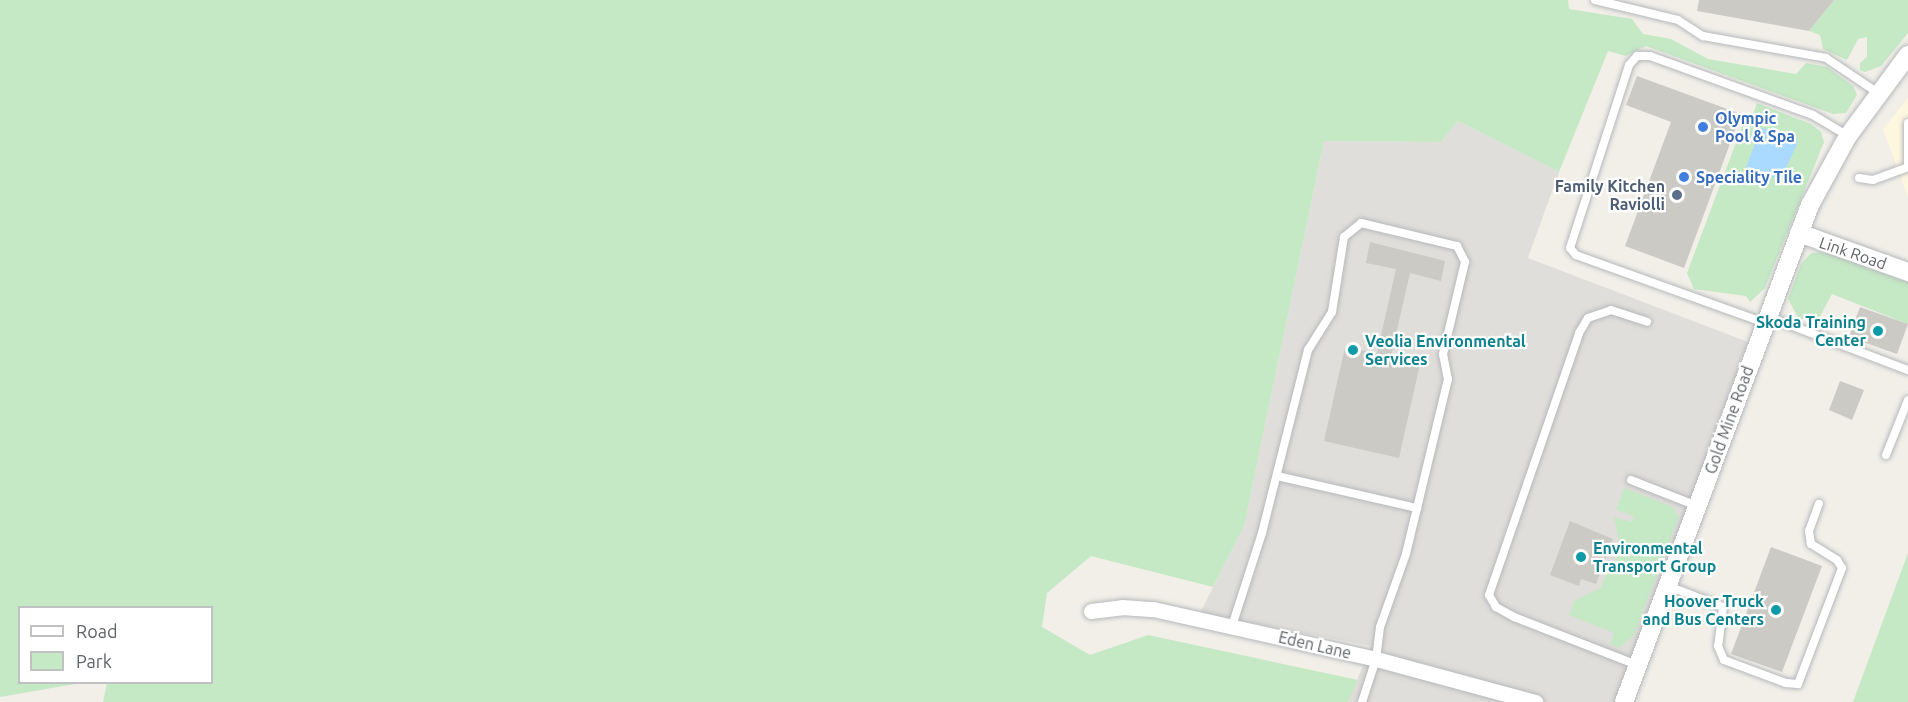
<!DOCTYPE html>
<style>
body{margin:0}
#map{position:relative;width:1908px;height:702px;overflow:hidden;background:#f1efe8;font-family:Ubuntu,sans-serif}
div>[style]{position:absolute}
.commercial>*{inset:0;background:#fef7e0}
.industrial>*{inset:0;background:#e0deda}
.green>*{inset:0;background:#c5e8c5}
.water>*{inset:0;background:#aadaff}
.building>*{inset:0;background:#cccac5}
.roads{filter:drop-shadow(0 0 2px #b5b8bc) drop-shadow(0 0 2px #b5b8bc)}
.service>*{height:8px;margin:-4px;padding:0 4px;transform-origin:4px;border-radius:4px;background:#fff}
.minor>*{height:15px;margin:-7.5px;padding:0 7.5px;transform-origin:7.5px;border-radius:7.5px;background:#fff}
.tertiary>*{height:18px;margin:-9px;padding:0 9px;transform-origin:9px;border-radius:9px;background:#fff}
.dots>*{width:16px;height:16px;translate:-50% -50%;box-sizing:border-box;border:3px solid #fff;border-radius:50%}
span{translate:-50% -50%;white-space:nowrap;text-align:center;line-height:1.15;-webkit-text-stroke:4.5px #fff;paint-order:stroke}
.shop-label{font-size:16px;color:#366cbe;font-weight:700}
.left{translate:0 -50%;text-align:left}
.service-label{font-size:16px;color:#4e5e75;font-weight:700}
.right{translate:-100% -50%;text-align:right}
.street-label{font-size:16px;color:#5f6368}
.culture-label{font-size:16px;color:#0d838f;font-weight:700}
.legend{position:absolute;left:18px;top:606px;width:195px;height:78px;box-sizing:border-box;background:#fff;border:2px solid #bfc1c3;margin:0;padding:8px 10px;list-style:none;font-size:18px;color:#5f6368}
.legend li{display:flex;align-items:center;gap:12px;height:30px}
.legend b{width:30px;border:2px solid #bfc1c3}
</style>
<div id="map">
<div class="commercial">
<div style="clip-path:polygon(1908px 98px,1908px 197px,1883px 129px)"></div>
</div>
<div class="industrial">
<div style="clip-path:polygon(1458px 121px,1559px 172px,1528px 258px,1748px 342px,1617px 702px,1348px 702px,1371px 646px,1200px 613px,1244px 526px,1324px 141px,1441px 142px)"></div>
</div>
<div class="green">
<div style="clip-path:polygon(0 0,1568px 0,1569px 9px,1632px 19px,1643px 34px,1671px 39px,1708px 59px,1796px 74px,1806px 63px,1827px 67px,1853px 86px,1857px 95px,1846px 113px,1833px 114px,1646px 46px,1626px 56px,1608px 51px,1559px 172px,1458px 121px,1441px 142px,1324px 141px,1244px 526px,1213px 587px,1091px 556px,1047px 593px,1042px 627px,1090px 655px,1148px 635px,1358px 680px,1348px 702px,103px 702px,107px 683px,212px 682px,212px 608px,20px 608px,20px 682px,81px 683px,0 697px)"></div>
<div style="clip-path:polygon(1834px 0,1908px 0,1908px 33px,1881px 66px,1865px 72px,1860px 70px,1860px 63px,1867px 57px,1867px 37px,1858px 39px,1847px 60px,1823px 49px,1820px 35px,1809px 31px)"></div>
<div style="clip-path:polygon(1757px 103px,1811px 124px,1821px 132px,1824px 142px,1765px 288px,1750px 302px,1746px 296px,1694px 289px,1687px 273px,1746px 116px,1752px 117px)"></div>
<div style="clip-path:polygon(1824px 252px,1908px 282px,1908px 324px,1832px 294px,1817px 322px,1799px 319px,1788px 299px,1801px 264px,1811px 253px)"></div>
<div style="clip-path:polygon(1624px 488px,1671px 506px,1679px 516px,1634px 635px,1619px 648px,1610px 644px,1614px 633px,1569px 615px,1574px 601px,1601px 588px,1610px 563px,1617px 561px,1614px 553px,1619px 541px,1614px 517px,1632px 522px,1634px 516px,1616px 510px)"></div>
<div style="clip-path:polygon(1908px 553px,1908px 702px,1853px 702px)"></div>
</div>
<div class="water">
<div style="clip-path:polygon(1761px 128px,1794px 135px,1798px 142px,1781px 179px,1745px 170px)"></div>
</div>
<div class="building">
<div style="clip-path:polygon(1699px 0,1834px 0,1809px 31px,1697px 11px)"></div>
<div style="clip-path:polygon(1637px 76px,1741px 114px,1684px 268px,1625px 246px,1671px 122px,1626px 105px)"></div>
<div style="clip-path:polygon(1370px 242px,1445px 261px,1441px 281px,1410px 273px,1391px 356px,1420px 364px,1399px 458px,1324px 441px,1345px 347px,1377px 353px,1396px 269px,1366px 263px)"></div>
<div style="clip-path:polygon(1860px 307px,1908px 324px,1897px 354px,1849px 337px)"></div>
<div style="clip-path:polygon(1840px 381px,1864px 390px,1852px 420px,1829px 410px)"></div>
<div style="clip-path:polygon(1570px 521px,1613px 539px,1596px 584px,1581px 579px,1579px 586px,1550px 575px)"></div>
<div style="clip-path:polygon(1771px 547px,1822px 566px,1782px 672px,1731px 654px)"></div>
</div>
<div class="roads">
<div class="service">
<div style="left:1595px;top:0;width:85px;rotate:13.5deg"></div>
<div style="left:1678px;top:20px;width:30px;rotate:33deg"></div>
<div style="left:1703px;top:36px;width:125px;rotate:10.1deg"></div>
<div style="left:1826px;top:58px;width:63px;rotate:33.9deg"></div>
<div style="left:1908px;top:123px;width:42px;rotate:90deg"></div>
<div style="left:1859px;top:178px;width:14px;rotate:8deg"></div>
<div style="left:1873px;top:180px;width:37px;rotate:-20deg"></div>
<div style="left:1769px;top:317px;width:149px;rotate:20.9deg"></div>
<div style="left:1765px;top:323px;width:201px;rotate:-160.2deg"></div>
<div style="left:1576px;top:255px;width:9px;rotate:-131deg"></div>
<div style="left:1570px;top:248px;width:192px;rotate:-72.1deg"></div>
<div style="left:1629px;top:65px;width:12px;rotate:-48deg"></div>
<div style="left:1637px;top:56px;width:13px"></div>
<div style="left:1650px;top:56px;width:173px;rotate:19.9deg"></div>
<div style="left:1813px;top:115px;width:41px;rotate:31deg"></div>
<div style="left:1886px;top:455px;width:59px;rotate:-68.2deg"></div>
<div style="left:1277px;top:476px;width:144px;rotate:12.9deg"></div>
<div style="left:1631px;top:480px;width:71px;rotate:21.5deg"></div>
<div style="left:1668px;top:586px;width:59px;rotate:20.9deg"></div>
<div style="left:1723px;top:607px;width:39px;rotate:97deg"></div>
<div style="left:1718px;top:646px;width:15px;rotate:67deg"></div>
<div style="left:1724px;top:660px;width:66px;rotate:20.4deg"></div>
<div style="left:1786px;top:683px;width:12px;rotate:5deg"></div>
<div style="left:1798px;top:684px;width:124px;rotate:-69.2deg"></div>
<div style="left:1842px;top:568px;width:9px;rotate:-122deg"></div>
<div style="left:1837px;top:560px;width:31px;rotate:-148deg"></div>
<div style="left:1811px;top:544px;width:13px;rotate:-99deg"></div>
<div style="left:1809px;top:531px;width:29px;rotate:-70deg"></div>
<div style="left:1232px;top:626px;width:98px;rotate:-72.1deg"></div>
<div style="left:1262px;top:533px;width:189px;rotate:-75.9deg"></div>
<div style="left:1308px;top:350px;width:45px;rotate:-57.7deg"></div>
<div style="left:1332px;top:312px;width:76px;rotate:-80.9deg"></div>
<div style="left:1344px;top:237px;width:22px;rotate:-39deg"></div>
<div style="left:1361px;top:223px;width:99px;rotate:13.5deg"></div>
<div style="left:1457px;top:246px;width:18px;rotate:63deg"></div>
<div style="left:1465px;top:262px;width:95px;rotate:103.4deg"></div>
<div style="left:1443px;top:354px;width:25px;rotate:79deg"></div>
<div style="left:1448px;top:379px;width:180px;rotate:103.5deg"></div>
<div style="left:1406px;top:554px;width:77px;rotate:109.6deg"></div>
<div style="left:1380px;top:627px;width:32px;rotate:97deg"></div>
<div style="left:1376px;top:659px;width:45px;rotate:108deg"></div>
<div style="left:1637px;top:665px;width:132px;rotate:-158.7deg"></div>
<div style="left:1514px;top:617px;width:21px;rotate:-151deg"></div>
<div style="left:1496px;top:607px;width:14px;rotate:-120deg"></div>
<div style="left:1489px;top:595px;width:277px;rotate:-71deg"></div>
<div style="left:1579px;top:333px;width:17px;rotate:-59deg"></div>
<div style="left:1588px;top:318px;width:24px;rotate:-19deg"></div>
<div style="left:1611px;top:310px;width:38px;rotate:18deg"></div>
</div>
<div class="minor">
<div style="left:1091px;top:611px;width:31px;rotate:-7deg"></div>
<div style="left:1122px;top:607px;width:31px;rotate:4deg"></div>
<div style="left:1153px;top:609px;width:229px;rotate:12.6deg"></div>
<div style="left:1376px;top:659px;width:165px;rotate:15.1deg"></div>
</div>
<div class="tertiary">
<div style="left:1799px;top:233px;width:116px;rotate:19.7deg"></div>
<div style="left:1624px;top:702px;width:531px;rotate:-69.48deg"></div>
<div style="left:1810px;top:205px;width:79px;rotate:-61.2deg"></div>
<div style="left:1848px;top:136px;width:101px;rotate:-53.5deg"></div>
</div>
</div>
<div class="dots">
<div style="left:1703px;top:127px;background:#3f7fe0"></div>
<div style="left:1684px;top:177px;background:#3f7fe0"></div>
<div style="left:1677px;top:195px;background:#5c6f8a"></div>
<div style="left:1878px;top:331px;background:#0f9aa8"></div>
<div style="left:1353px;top:350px;background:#0f9aa8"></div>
<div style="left:1581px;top:557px;background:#0f9aa8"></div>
<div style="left:1776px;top:610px;background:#0f9aa8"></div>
</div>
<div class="shop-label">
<span class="left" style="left:1715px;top:127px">Olympic<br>Pool &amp; Spa</span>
<span class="left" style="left:1696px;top:177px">Speciality Tile</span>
</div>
<div class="service-label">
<span class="right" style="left:1665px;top:195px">Family Kitchen<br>Raviolli</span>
</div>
<div class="street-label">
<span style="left:1853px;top:253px;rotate:19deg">Link Road</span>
<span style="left:1729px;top:420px;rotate:-70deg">Gold Mine Road</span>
<span style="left:1315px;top:645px;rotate:13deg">Eden Lane</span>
</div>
<div class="culture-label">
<span class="right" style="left:1866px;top:331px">Skoda Training<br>Center</span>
<span class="left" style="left:1365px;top:350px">Veolia Environmental<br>Services</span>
<span class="left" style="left:1593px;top:557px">Environmental<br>Transport Group</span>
<span class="right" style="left:1764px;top:610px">Hoover Truck<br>and Bus Centers</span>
</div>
<ul class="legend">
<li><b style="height:8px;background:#fff"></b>Road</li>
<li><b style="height:16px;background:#c5e8c5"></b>Park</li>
</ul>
</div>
